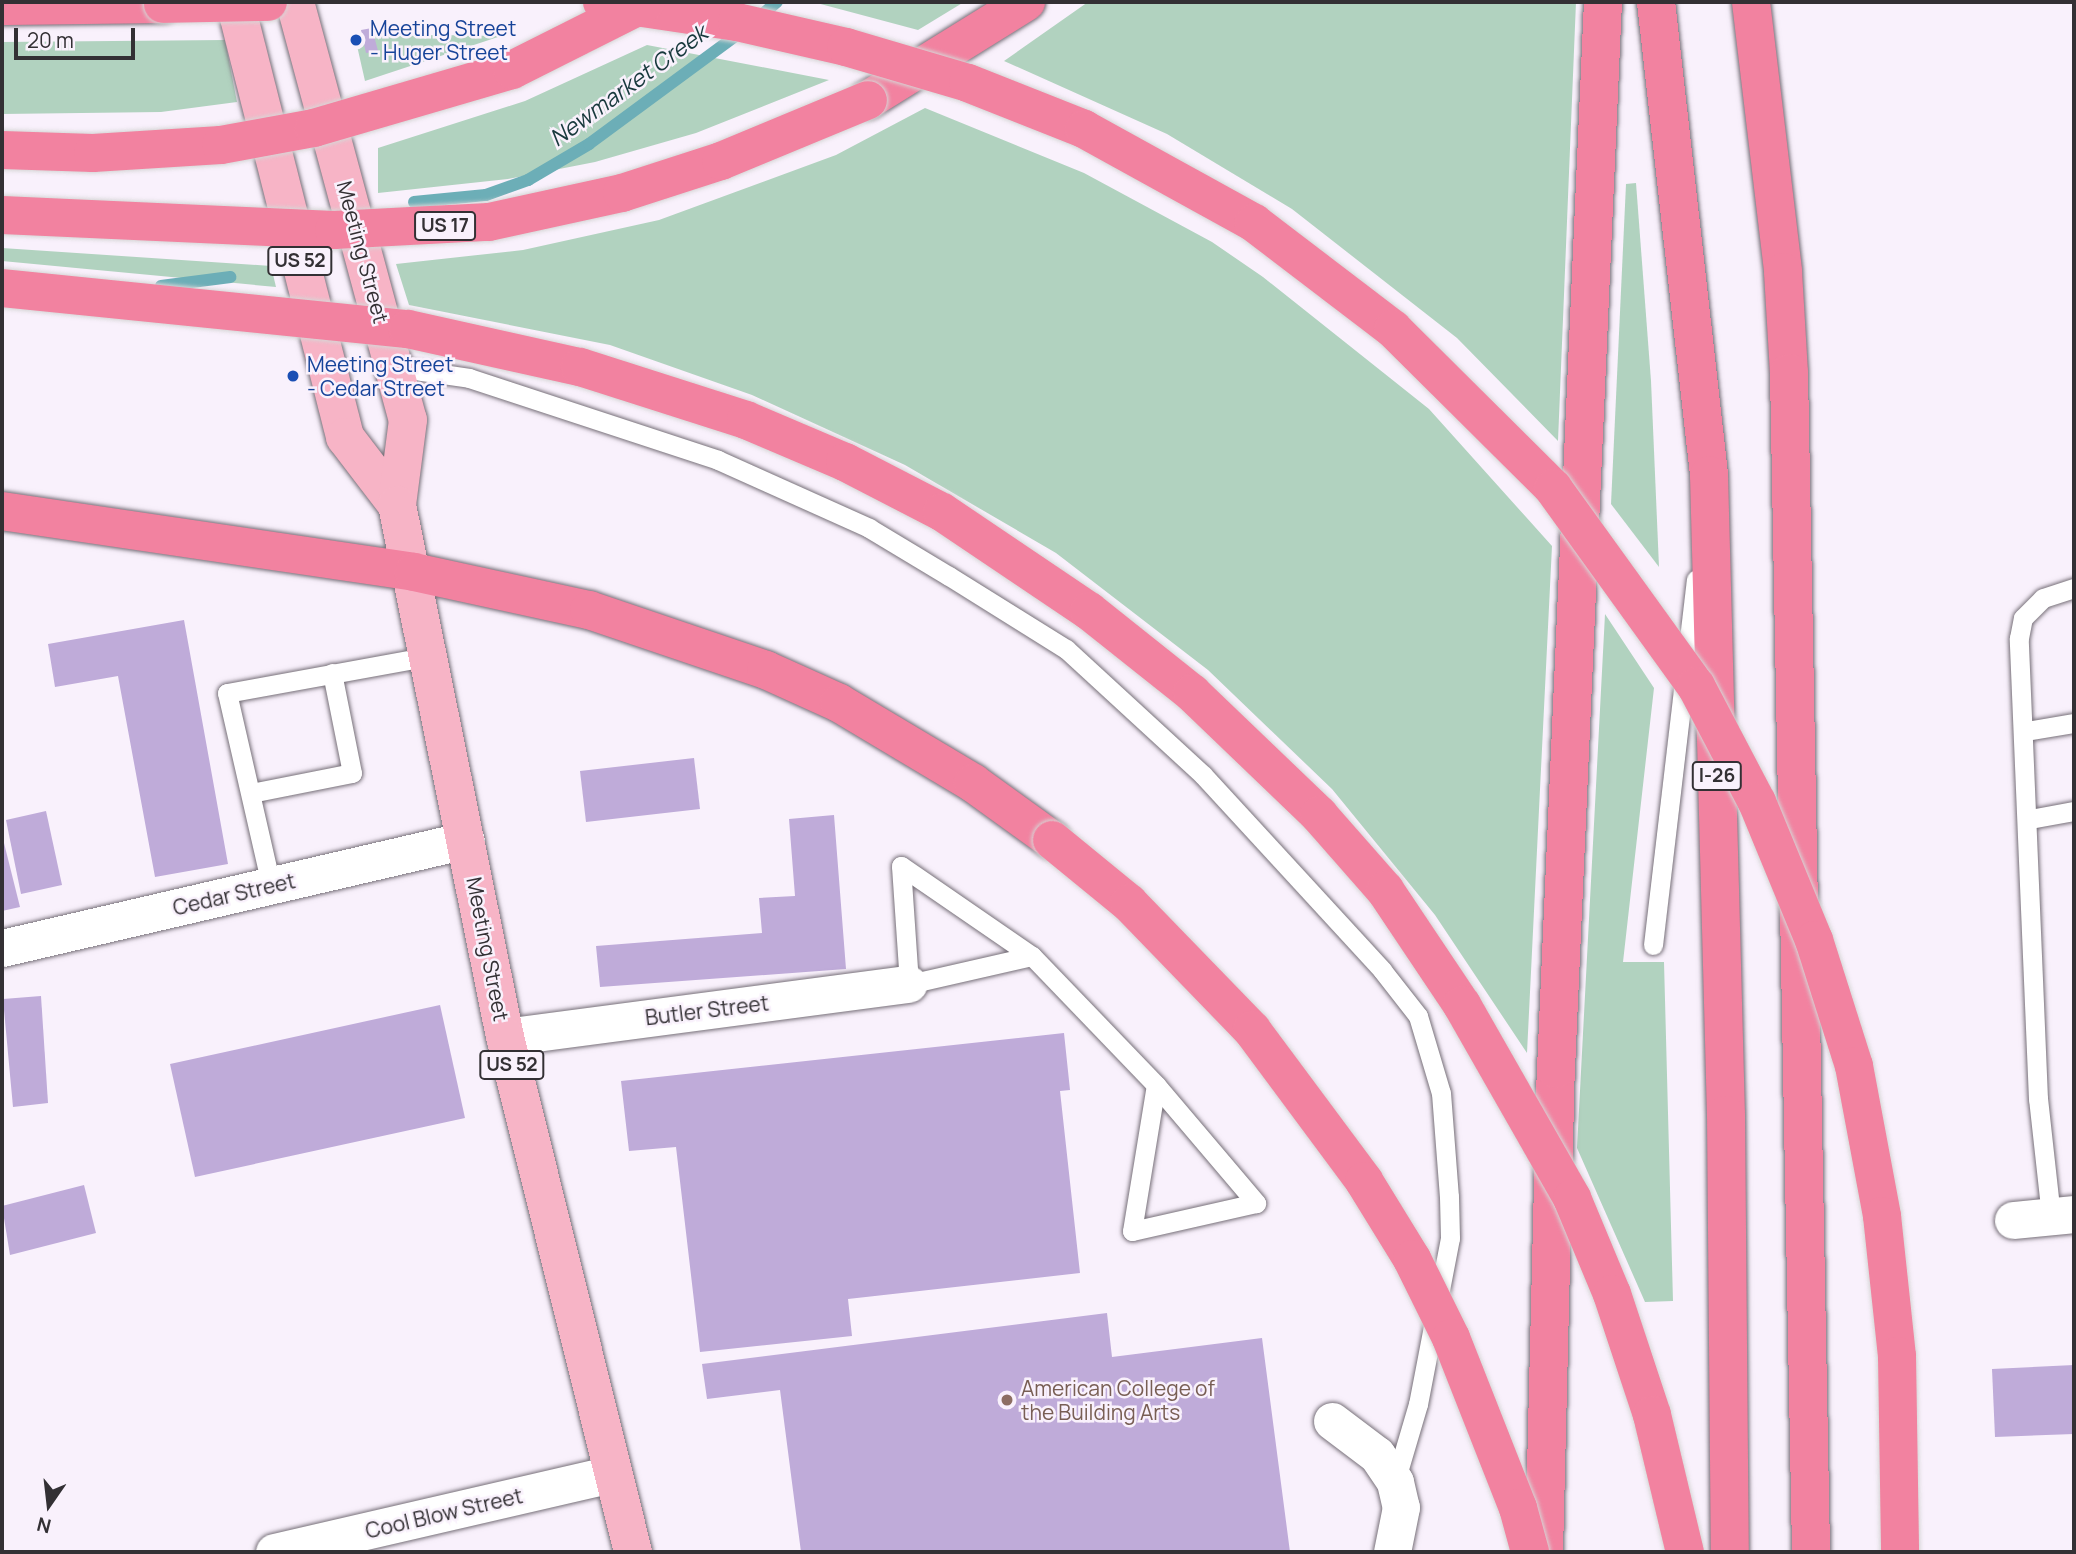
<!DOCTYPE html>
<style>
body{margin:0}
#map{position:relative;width:2076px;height:1554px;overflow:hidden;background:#f9f1fc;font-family:Manrope,sans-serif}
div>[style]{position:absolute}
.green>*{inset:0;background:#b1d2bf}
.stream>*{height:12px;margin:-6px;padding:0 6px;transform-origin:6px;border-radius:6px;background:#6caeb7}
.building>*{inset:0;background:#bfabd9}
.roads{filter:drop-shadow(0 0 2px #777079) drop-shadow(0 0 2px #777079)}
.lane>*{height:19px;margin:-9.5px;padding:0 9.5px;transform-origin:9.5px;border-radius:9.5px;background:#fff}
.street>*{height:37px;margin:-18.5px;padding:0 18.5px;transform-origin:18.5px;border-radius:18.5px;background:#fff}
.primary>*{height:38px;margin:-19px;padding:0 19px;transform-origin:19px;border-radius:19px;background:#f7b4c6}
.highway>*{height:38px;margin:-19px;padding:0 19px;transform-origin:19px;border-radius:19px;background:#f282a0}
.bridges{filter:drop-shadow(0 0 2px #d6d6d6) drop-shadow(0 0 2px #d6d6d6)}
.highway-bridge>*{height:38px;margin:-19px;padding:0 19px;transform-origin:19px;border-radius:19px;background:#f282a0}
.dots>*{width:19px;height:19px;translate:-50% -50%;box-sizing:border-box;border:4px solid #f9f1fc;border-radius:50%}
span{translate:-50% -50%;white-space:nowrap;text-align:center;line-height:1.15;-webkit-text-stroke:5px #f9f1fc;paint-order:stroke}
.shield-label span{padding:2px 5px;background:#f9f1fc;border:2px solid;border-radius:5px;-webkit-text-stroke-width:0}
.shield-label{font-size:19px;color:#333034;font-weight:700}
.transit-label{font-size:21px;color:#164399}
.left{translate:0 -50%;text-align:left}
.street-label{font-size:21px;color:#333034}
.education-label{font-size:21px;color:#785e54}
.water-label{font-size:23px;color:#18393d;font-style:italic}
.frame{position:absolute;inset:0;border:4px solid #333034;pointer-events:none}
.north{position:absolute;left:14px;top:1470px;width:70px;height:70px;-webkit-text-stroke:5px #f9f1fc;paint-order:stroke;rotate:194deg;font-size:19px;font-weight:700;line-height:28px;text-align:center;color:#333034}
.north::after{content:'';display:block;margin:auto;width:24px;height:32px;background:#333034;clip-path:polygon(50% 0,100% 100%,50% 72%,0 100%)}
.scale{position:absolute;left:14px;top:28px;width:121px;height:32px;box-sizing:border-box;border:4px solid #333034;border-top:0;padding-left:9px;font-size:21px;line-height:24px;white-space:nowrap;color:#333034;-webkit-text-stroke:5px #f9f1fc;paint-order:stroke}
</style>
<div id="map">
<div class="green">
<div style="clip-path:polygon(813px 2px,964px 2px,918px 30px)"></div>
<div style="clip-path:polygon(1088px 2px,1576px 2px,1558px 441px,1457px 338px,1292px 209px,1167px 134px,1004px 61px)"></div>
<div style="clip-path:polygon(501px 36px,365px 81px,355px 37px,438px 35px)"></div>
<div style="clip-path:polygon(225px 40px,237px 102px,161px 112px,2px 114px,2px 42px)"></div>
<div style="clip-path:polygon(647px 45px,829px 80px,696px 133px,595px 162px,508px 179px,378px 193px,378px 148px,525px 101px)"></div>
<div style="clip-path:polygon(925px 108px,1084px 173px,1212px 242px,1263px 277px,1429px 409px,1552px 546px,1527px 1053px,1435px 915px,1332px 789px,1208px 670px,1056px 553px,905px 465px,752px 395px,610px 345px,409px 305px,396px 264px,523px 250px,659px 220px,836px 155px)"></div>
<div style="clip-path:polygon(1636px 183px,1651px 381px,1659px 567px,1611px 504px,1626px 184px)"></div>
<div style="clip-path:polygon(2px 248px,271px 266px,276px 287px,2px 261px)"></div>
<div style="clip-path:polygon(1605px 614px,1654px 688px,1623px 962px,1664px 962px,1673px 1301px,1645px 1302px,1577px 1148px)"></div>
</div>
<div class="stream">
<div style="left:756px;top:20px;width:28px;rotate:-41deg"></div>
<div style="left:414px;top:202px;width:72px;rotate:-5.6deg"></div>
<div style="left:486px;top:195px;width:45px;rotate:-19.7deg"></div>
<div style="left:528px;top:180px;width:71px;rotate:-30.5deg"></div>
<div style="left:589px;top:144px;width:190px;rotate:-36.4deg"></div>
<div style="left:161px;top:286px;width:70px;rotate:-7.4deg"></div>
</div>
<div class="building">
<div style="clip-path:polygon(372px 28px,378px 51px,366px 53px,361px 30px)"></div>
<div style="clip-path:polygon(184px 620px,228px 864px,155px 877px,118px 676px,55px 687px,48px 644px)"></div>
<div style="clip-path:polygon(694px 758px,700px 809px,586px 822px,580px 771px)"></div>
<div style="clip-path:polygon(46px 811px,62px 885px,21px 894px,6px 820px)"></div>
<div style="clip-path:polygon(834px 815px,846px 969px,600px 987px,596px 946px,762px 933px,759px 898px,795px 896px,789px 819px)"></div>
<div style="clip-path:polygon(2px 835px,20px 907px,2px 911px)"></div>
<div style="clip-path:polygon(41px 996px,48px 1103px,13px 1107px,3px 999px)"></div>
<div style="clip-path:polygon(440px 1005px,465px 1118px,195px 1177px,170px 1064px)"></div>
<div style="clip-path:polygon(1064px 1033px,1070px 1090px,1060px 1091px,1080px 1273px,848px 1299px,852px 1336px,700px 1352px,676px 1147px,629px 1151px,621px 1081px)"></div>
<div style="clip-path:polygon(84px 1185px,96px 1233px,10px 1255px,2px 1206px)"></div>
<div style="clip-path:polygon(1107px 1313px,1112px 1357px,1262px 1338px,1290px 1552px,801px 1552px,780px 1390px,707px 1399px,702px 1364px)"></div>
<div style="clip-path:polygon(2074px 1365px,2074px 1434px,1995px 1437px,1992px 1369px)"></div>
</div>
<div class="roads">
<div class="lane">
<div style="left:394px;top:367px;width:76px;rotate:8.3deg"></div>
<div style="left:469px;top:378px;width:262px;rotate:18.2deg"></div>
<div style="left:718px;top:460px;width:166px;rotate:24.2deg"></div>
<div style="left:869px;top:528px;width:93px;rotate:31deg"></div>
<div style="left:949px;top:576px;width:138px;rotate:32deg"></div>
<div style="left:1066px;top:649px;width:186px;rotate:42.6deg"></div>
<div style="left:1203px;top:775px;width:265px;rotate:47.4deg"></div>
<div style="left:1382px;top:970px;width:58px;rotate:52deg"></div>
<div style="left:1418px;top:1016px;width:80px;rotate:73.4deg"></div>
<div style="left:1441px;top:1093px;width:104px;rotate:85.6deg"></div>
<div style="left:1449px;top:1197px;width:41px;rotate:88.6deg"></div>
<div style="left:1450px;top:1238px;width:169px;rotate:100.9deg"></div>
<div style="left:1418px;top:1404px;width:81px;rotate:106.4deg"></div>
<div style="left:2026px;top:731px;width:49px;rotate:-9.5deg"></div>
<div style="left:251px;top:793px;width:103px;rotate:-11.2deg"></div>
<div style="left:352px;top:773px;width:102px;rotate:-101.3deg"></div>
<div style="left:2030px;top:819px;width:45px;rotate:-10.3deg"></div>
<div style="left:271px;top:885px;width:197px;rotate:-102.9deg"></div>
<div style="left:227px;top:693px;width:206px;rotate:-10.3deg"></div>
<div style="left:1653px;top:945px;width:368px;rotate:-83.3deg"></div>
<div style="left:1032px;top:956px;width:159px;rotate:-145.5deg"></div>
<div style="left:901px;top:866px;width:118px;rotate:86.1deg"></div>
<div style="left:909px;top:984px;width:126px;rotate:-12.8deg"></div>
<div style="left:1032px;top:956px;width:179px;rotate:46.1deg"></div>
<div style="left:1156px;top:1085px;width:155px;rotate:49.7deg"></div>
<div style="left:1256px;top:1203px;width:127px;rotate:167.3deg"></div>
<div style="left:1132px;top:1231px;width:148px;rotate:-80.7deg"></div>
<div style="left:2051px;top:1216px;width:118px;rotate:-96.3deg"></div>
<div style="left:2038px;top:1099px;width:461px;rotate:-92.4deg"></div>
<div style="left:2019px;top:638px;width:20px;rotate:-79deg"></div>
<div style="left:2023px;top:618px;width:28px;rotate:-45deg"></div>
<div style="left:2043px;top:598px;width:33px;rotate:-18deg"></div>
</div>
<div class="street">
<div style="left:2px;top:948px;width:476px;rotate:-13.1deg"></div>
<div style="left:505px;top:1037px;width:407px;rotate:-7.5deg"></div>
<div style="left:2013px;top:1220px;width:61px;rotate:-5.6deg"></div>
<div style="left:1332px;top:1421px;width:56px;rotate:37.1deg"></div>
<div style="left:1377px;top:1455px;width:32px;rotate:56deg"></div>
<div style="left:1395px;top:1482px;width:26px;rotate:77deg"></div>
<div style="left:1401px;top:1507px;width:46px;rotate:101.3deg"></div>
<div style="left:274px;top:1552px;width:348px;rotate:-13deg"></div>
</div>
<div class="primary">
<div style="left:235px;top:2px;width:449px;rotate:75.8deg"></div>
<div style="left:345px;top:437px;width:86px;rotate:52.6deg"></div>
<div style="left:295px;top:2px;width:433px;rotate:74.9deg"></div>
<div style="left:408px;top:420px;width:86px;rotate:97.4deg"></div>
<div style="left:397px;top:505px;width:543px;rotate:78.52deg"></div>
<div style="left:505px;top:1037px;width:531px;rotate:76.04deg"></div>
</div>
<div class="highway">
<div style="left:1656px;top:2px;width:476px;rotate:83.6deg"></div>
<div style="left:1709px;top:475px;width:640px;rotate:88.48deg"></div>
<div style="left:1726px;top:1115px;width:437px;rotate:89.5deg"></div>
<div style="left:1751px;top:2px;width:272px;rotate:83.2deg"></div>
<div style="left:1783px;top:272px;width:101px;rotate:86.6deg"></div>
<div style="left:1789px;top:373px;width:1179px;rotate:88.93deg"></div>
<div style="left:2px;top:6px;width:161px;rotate:-0.7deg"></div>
<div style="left:868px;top:100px;width:186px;rotate:-31.8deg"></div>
<div style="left:2px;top:511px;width:416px;rotate:8.4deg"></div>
<div style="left:414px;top:572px;width:179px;rotate:12.3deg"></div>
<div style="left:589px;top:610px;width:187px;rotate:18.7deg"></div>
<div style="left:766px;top:670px;width:80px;rotate:24.3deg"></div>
<div style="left:839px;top:703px;width:156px;rotate:30.8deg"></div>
<div style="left:973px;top:783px;width:97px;rotate:35.8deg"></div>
<div style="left:1544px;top:1552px;width:483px;rotate:-88.6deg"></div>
<div style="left:1556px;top:1069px;width:1068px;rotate:-87.48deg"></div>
</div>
</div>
<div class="bridges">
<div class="highway-bridge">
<div style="left:602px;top:2px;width:136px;rotate:8.4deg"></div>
<div style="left:737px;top:22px;width:112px;rotate:12.9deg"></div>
<div style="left:846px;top:47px;width:127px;rotate:16.4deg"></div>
<div style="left:968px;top:83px;width:125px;rotate:21.6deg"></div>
<div style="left:1084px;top:129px;width:194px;rotate:28.9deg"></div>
<div style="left:1254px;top:223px;width:175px;rotate:37.3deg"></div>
<div style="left:1393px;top:329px;width:226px;rotate:44.8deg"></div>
<div style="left:1553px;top:488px;width:244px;rotate:54.2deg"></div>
<div style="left:1696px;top:686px;width:131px;rotate:62.3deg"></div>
<div style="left:1757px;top:802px;width:149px;rotate:67.6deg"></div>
<div style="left:1814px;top:940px;width:132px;rotate:72.4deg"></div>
<div style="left:1854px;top:1066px;width:153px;rotate:79.4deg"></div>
<div style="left:1882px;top:1216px;width:141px;rotate:83.9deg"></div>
<div style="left:1897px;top:1356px;width:196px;rotate:89.1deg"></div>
<div style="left:163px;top:4px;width:105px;rotate:-1.1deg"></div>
<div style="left:2px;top:150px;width:91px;rotate:1.9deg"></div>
<div style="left:93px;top:153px;width:128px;rotate:-3.6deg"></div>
<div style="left:221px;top:145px;width:95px;rotate:-10.4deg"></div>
<div style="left:314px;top:128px;width:206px;rotate:-16.3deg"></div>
<div style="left:512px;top:70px;width:149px;rotate:-26.7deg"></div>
<div style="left:2px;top:215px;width:332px;rotate:2.6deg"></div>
<div style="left:334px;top:230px;width:155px;rotate:-3deg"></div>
<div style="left:489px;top:222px;width:136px;rotate:-12.3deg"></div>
<div style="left:622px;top:193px;width:104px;rotate:-17.9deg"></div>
<div style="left:721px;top:161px;width:159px;rotate:-22.5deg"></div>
<div style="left:2px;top:288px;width:408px;rotate:5.8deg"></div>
<div style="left:408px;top:329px;width:176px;rotate:12.5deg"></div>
<div style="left:580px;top:367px;width:174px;rotate:17.7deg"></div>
<div style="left:746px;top:420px;width:108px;rotate:23deg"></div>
<div style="left:845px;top:462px;width:109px;rotate:27.3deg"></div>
<div style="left:942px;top:512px;width:177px;rotate:34deg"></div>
<div style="left:1089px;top:611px;width:132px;rotate:38.5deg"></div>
<div style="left:1192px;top:693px;width:176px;rotate:43.8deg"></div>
<div style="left:1319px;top:815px;width:100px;rotate:48.7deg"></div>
<div style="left:1385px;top:890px;width:138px;rotate:56.2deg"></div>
<div style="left:1462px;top:1005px;width:222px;rotate:60.3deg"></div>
<div style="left:1572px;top:1198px;width:104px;rotate:67.4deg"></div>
<div style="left:1612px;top:1294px;width:127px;rotate:71.7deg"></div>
<div style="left:1652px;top:1415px;width:141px;rotate:76.5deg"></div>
<div style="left:1052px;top:840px;width:99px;rotate:39.3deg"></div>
<div style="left:1129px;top:903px;width:177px;rotate:45.9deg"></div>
<div style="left:1252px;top:1030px;width:188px;rotate:53.4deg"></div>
<div style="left:1364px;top:1181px;width:92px;rotate:58.4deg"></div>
<div style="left:1412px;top:1259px;width:88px;rotate:63.7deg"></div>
<div style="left:1451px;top:1338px;width:183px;rotate:68.5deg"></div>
<div style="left:1518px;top:1508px;width:46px;rotate:74.7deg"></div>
</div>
</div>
<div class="dots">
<div style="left:356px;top:40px;background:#1a4fb4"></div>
<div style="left:293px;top:376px;background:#1a4fb4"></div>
<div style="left:1007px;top:1400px;background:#8d6e63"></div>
</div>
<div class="shield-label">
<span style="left:445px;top:226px">US 17</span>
<span style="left:300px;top:261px">US 52</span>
<span style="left:1717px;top:776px">I-26</span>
<span style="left:512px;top:1065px">US 52</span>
</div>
<div class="transit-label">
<span class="left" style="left:370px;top:40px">Meeting Street<br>- Huger Street</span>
<span class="left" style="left:307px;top:376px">Meeting Street<br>- Cedar Street</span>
</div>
<div class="street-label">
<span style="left:363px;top:252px;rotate:75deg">Meeting Street</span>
<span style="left:234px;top:894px;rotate:-13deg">Cedar Street</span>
<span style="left:488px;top:949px;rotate:79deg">Meeting Street</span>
<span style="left:707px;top:1010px;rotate:-7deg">Butler Street</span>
<span style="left:444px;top:1513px;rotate:-13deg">Cool Blow Street</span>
</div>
<div class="education-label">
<span class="left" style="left:1021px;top:1400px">American College of<br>the Building Arts</span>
</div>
<div class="water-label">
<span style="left:628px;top:85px;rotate:-36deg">Newmarket Creek</span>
</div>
<div class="frame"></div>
<div class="north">N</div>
<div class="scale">20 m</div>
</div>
